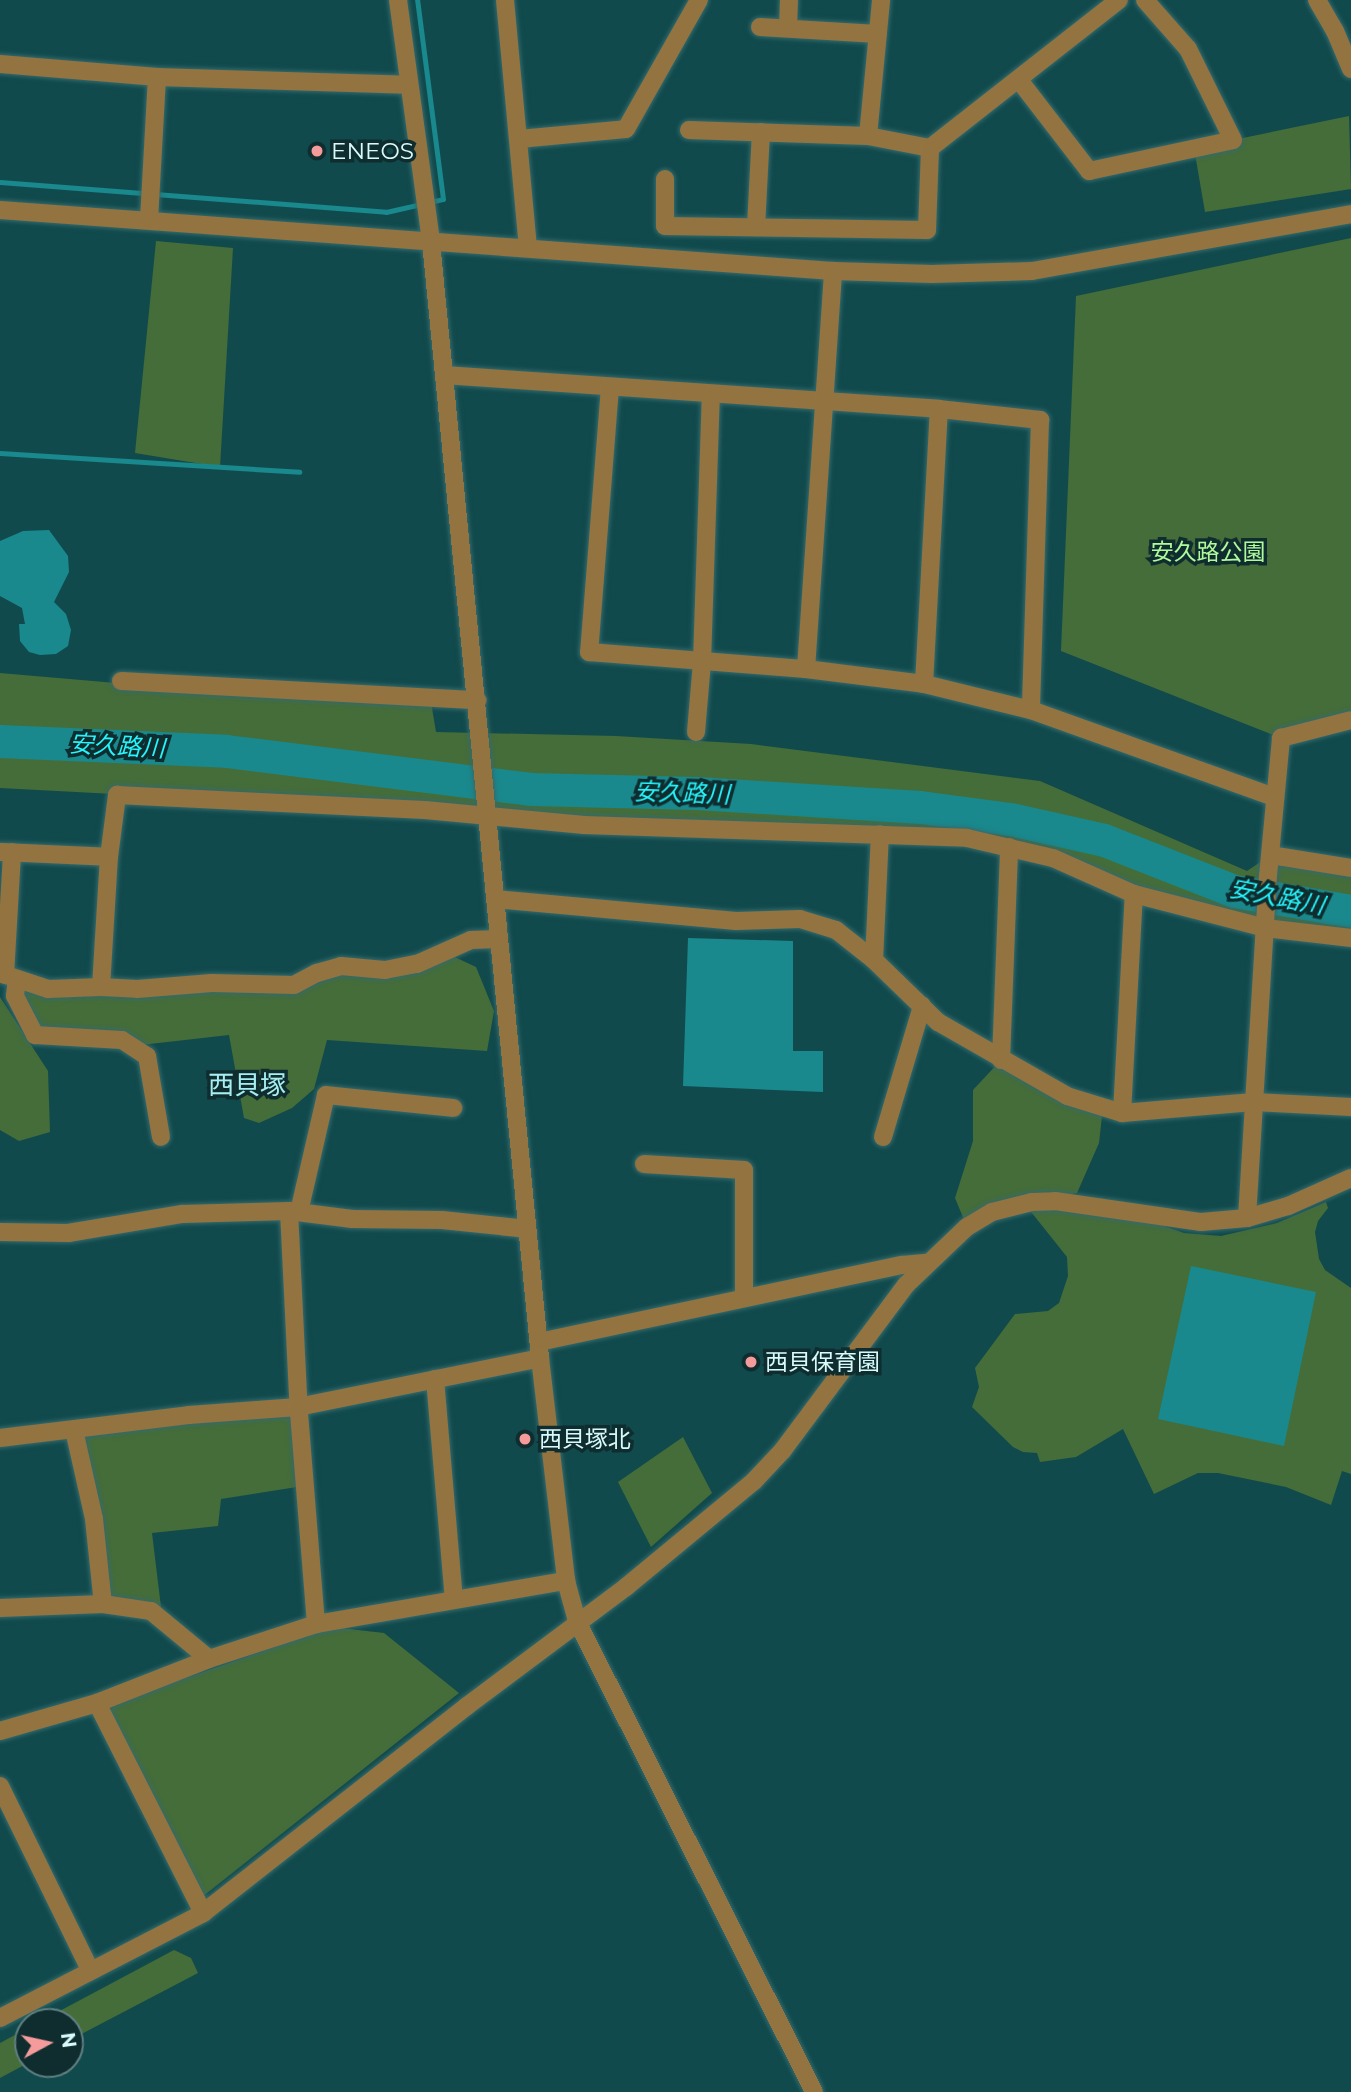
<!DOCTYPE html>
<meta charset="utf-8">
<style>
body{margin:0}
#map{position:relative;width:1351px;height:2092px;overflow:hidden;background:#114a4d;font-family:Montserrat,"Noto Sans JP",sans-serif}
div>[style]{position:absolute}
.green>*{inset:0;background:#456d39}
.water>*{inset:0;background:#19898d}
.stream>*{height:5px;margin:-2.5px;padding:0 2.5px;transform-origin:2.5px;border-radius:2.5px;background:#19898d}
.river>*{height:33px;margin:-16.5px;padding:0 16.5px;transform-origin:16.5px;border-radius:16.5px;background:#19898d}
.roads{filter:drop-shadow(0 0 2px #356a6c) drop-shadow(0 0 2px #356a6c)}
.minor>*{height:18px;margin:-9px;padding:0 9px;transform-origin:9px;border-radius:9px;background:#937441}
.dots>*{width:19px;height:19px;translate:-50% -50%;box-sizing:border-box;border:4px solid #0f2d2f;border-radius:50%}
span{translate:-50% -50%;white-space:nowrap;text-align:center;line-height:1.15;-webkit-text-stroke:7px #0f2d2f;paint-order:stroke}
.poi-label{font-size:23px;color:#d8fafb}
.left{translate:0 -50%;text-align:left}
.park-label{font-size:23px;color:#b0fa9b}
.water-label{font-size:24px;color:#25f5fc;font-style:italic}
.quarter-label{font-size:26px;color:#a7eef1}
.north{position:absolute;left:14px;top:2008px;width:70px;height:70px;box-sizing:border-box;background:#0f2d2f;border:2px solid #5f7f81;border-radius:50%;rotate:82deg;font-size:19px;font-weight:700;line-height:28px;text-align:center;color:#d8fafb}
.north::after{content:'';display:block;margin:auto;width:24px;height:32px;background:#f59b9c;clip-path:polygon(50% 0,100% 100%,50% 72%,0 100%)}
</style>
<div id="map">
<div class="green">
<div style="clip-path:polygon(1349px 116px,1351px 189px,1205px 212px,1194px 148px)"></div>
<div style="clip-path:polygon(1351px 238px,1351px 720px,1281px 738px,1061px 651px,1076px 296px)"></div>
<div style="clip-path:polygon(156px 241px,233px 248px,220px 467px,135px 453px)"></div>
<div style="clip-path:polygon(0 673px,197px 690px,431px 702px,436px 732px,616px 736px,751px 744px,1040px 781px,1247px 871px,1271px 855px,1351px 865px,1351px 938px,1242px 921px,1023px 848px,828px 832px,0 788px)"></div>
<div style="clip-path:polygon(444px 952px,476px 967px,494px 1011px,487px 1051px,327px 1040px,314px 1089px,292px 1108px,259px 1123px,244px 1118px,229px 1035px,132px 1046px,30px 1025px,17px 979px,79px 988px,294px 985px,341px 966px,385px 970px)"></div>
<div style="clip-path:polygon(0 997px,48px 1071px,50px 1132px,19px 1141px,0 1130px)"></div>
<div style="clip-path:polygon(1001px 1060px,1103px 1107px,1099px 1143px,1077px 1193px,1028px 1202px,1115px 1209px,1184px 1233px,1221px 1236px,1277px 1223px,1326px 1202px,1328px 1208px,1318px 1221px,1315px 1232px,1319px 1259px,1325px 1270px,1351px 1288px,1351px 1474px,1342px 1471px,1331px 1505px,1286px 1487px,1218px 1473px,1198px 1473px,1154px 1494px,1123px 1429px,1076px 1457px,1040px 1462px,1037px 1453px,1023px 1452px,1013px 1447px,972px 1407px,979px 1387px,975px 1368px,1015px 1314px,1048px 1311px,1059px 1303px,1068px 1276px,1067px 1257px,1024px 1203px,967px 1227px,955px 1198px,973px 1141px,973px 1090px)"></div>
<div style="clip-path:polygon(299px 1413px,297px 1487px,221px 1499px,218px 1526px,152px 1533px,161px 1607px,151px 1611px,102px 1594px,82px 1429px)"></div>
<div style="clip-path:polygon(683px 1437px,712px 1493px,651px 1547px,618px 1482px)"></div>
<div style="clip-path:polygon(332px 1627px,384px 1633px,459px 1693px,197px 1901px,100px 1708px)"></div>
<div style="clip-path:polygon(174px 1950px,191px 1958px,198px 1973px,70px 2040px,70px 2022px,39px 2022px)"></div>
<div style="clip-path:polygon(28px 2028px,28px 2063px,0 2078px,0 2043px)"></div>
</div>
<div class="water">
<div style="clip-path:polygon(49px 530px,68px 556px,69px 572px,54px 602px,66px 614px,71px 630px,68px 646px,56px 654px,40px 655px,29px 652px,20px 641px,19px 624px,25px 624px,22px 608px,0 596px,0 541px,23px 531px)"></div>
<div style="clip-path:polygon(688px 938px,793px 941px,793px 1051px,823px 1051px,823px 1092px,683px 1086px)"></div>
<div style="clip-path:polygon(1191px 1266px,1316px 1292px,1284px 1446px,1158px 1419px)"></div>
</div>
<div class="stream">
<div style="left:0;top:182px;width:387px;rotate:4.4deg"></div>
<div style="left:386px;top:212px;width:58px;rotate:-12.8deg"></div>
<div style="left:443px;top:199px;width:201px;rotate:-97.4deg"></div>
<div style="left:0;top:453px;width:300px;rotate:3.6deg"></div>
</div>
<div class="river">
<div style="left:0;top:741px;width:226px;rotate:2.5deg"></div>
<div style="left:226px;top:751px;width:305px;rotate:7.1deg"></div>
<div style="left:529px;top:789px;width:168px;rotate:1.4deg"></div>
<div style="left:697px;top:793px;width:223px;rotate:3.6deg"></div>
<div style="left:920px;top:807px;width:91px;rotate:7.6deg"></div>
<div style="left:1010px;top:819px;width:96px;rotate:12.6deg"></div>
<div style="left:1104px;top:840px;width:140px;rotate:21.4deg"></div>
<div style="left:1234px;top:891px;width:119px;rotate:9.7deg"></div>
</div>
<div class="roads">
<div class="minor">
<div style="left:398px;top:0;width:244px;rotate:82.2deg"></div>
<div style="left:431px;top:242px;width:1121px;rotate:84.42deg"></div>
<div style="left:540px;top:1358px;width:225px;rotate:83.3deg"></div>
<div style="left:566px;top:1581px;width:41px;rotate:74.6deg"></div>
<div style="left:577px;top:1621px;width:527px;rotate:63.29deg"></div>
<div style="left:505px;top:0;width:248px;rotate:84.7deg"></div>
<div style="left:1317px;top:0;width:36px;rotate:60deg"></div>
<div style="left:1335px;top:31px;width:41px;rotate:67.2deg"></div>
<div style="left:760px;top:27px;width:118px;rotate:3.4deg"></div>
<div style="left:788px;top:28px;width:28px;rotate:-88deg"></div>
<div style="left:0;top:64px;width:158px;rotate:4.7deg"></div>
<div style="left:157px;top:77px;width:250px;rotate:1.8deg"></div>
<div style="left:1019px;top:80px;width:115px;rotate:52.4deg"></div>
<div style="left:1089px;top:171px;width:147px;rotate:-12.1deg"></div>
<div style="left:1233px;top:140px;width:102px;rotate:-116.3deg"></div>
<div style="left:1188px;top:49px;width:65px;rotate:-131.3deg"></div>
<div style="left:689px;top:130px;width:179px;rotate:1.9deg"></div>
<div style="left:868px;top:136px;width:63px;rotate:11deg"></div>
<div style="left:868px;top:136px;width:137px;rotate:-84.5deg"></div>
<div style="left:519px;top:139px;width:107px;rotate:-5.3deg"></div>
<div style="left:626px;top:129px;width:148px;rotate:-60.5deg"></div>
<div style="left:665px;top:179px;width:47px;rotate:90deg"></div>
<div style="left:665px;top:226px;width:262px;rotate:0.9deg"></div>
<div style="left:927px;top:230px;width:82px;rotate:-87.9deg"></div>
<div style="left:930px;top:148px;width:240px;rotate:-38.1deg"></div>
<div style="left:0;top:210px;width:835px;rotate:4.19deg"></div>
<div style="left:833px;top:271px;width:99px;rotate:1.7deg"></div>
<div style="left:932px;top:274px;width:100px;rotate:-1.7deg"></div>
<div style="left:1032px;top:271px;width:324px;rotate:-10.1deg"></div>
<div style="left:149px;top:220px;width:143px;rotate:-86.8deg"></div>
<div style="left:756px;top:227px;width:95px;rotate:-87deg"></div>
<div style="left:444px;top:375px;width:496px;rotate:3.9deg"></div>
<div style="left:939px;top:409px;width:102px;rotate:6.2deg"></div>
<div style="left:1040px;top:420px;width:290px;rotate:91.8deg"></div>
<div style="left:610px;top:387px;width:266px;rotate:94.5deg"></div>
<div style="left:589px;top:652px;width:218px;rotate:4.5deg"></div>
<div style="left:806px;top:669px;width:119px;rotate:7.2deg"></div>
<div style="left:924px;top:684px;width:110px;rotate:13.7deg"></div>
<div style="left:1031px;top:710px;width:258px;rotate:19.7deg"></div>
<div style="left:806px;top:669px;width:399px;rotate:-86.1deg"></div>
<div style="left:121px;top:681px;width:357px;rotate:3.1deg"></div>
<div style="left:924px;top:684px;width:275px;rotate:-86.9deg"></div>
<div style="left:696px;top:732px;width:70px;rotate:-85.1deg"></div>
<div style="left:702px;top:662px;width:267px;rotate:-88.1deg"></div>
<div style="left:0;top:852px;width:109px;rotate:2.6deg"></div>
<div style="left:1271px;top:855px;width:81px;rotate:9.2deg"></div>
<div style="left:495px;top:899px;width:242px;rotate:5.2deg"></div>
<div style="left:736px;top:921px;width:64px;rotate:-1.8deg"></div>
<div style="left:800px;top:919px;width:38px;rotate:17deg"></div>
<div style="left:836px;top:930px;width:48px;rotate:38.3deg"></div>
<div style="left:874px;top:960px;width:89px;rotate:44.1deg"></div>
<div style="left:938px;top:1022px;width:149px;rotate:29.8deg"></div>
<div style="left:1067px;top:1096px;width:58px;rotate:17.2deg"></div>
<div style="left:1122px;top:1113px;width:132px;rotate:-4.8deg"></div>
<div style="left:1254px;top:1102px;width:97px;rotate:3deg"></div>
<div style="left:874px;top:960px;width:126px;rotate:-87.3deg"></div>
<div style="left:0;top:973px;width:51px;rotate:18.4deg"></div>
<div style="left:48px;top:989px;width:53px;rotate:-2.2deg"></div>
<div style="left:101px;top:987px;width:130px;rotate:-86.5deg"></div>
<div style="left:109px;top:857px;width:63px;rotate:-82.6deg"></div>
<div style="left:117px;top:795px;width:308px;rotate:2.8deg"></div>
<div style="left:425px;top:810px;width:160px;rotate:5.4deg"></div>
<div style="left:584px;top:825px;width:383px;rotate:1.9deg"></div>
<div style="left:967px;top:838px;width:88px;rotate:13.1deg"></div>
<div style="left:1053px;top:858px;width:89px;rotate:24deg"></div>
<div style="left:1134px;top:894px;width:135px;rotate:14.5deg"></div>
<div style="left:1265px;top:928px;width:87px;rotate:6.6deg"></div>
<div style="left:5px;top:975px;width:123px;rotate:-86.7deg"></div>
<div style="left:17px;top:979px;width:17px;rotate:97deg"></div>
<div style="left:15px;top:996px;width:44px;rotate:62.9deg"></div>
<div style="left:35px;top:1035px;width:87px;rotate:3.3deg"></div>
<div style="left:122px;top:1040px;width:30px;rotate:33deg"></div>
<div style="left:147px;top:1056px;width:82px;rotate:80.2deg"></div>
<div style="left:101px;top:987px;width:36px;rotate:3deg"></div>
<div style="left:137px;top:989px;width:75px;rotate:-4.6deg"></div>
<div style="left:212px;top:983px;width:82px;rotate:1.4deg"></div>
<div style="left:294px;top:985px;width:26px;rotate:-28deg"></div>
<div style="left:317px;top:973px;width:25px;rotate:-16deg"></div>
<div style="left:341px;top:966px;width:44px;rotate:5.2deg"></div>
<div style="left:385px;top:970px;width:33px;rotate:-11deg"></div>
<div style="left:417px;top:964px;width:59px;rotate:-24deg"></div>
<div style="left:471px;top:940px;width:27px;rotate:-2deg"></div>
<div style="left:1001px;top:1060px;width:213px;rotate:-87.8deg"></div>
<div style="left:1122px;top:1113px;width:219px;rotate:-86.9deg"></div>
<div style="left:883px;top:1137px;width:137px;rotate:-73.4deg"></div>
<div style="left:644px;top:1164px;width:100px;rotate:3.4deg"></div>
<div style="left:744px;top:1170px;width:128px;rotate:90deg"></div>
<div style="left:289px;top:1211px;width:202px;rotate:87.2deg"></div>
<div style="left:299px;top:1413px;width:212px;rotate:85.4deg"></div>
<div style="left:299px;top:1212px;width:120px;rotate:-77deg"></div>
<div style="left:326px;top:1095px;width:128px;rotate:5.8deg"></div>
<div style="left:1247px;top:1218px;width:343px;rotate:-86.5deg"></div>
<div style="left:1268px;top:876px;width:139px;rotate:-84.6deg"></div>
<div style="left:1281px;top:738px;width:72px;rotate:-14.4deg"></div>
<div style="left:0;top:1232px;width:68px;rotate:0.8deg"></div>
<div style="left:68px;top:1233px;width:116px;rotate:-9.5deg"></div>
<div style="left:182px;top:1214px;width:107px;rotate:-1.6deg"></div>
<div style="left:289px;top:1211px;width:64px;rotate:7.2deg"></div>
<div style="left:352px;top:1219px;width:90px;rotate:0.6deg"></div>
<div style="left:442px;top:1220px;width:85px;rotate:6deg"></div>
<div style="left:539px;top:1342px;width:371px;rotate:-12deg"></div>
<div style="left:902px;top:1265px;width:25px;rotate:-5deg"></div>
<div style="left:435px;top:1379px;width:221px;rotate:85.1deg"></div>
<div style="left:74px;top:1430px;width:91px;rotate:77.3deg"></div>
<div style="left:94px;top:1519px;width:85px;rotate:84deg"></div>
<div style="left:0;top:1438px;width:190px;rotate:-6.9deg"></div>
<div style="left:189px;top:1415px;width:109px;rotate:-4.2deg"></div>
<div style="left:298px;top:1407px;width:247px;rotate:-11.4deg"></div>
<div style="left:0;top:1608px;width:103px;rotate:-2.2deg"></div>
<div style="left:103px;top:1604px;width:49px;rotate:8.3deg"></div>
<div style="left:151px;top:1611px;width:75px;rotate:39.6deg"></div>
<div style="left:97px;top:1703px;width:235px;rotate:63.2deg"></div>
<div style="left:0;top:1731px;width:101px;rotate:-16.1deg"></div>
<div style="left:97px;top:1703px;width:120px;rotate:-21.4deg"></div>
<div style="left:209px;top:1659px;width:113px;rotate:-18.1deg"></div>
<div style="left:316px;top:1624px;width:254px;rotate:-9.8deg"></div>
<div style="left:0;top:1786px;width:205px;rotate:63.9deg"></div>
<div style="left:0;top:2018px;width:229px;rotate:-27.3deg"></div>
<div style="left:203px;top:1913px;width:335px;rotate:-38.1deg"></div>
<div style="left:467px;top:1706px;width:199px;rotate:-36.8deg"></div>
<div style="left:626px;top:1587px;width:166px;rotate:-39.6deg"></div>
<div style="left:754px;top:1481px;width:42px;rotate:-46.9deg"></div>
<div style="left:783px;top:1450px;width:206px;rotate:-53.3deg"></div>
<div style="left:906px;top:1285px;width:84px;rotate:-43.6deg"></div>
<div style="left:967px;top:1227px;width:29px;rotate:-31deg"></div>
<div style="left:992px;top:1212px;width:41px;rotate:-14deg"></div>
<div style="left:1032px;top:1202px;width:23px;rotate:-2deg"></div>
<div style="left:1055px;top:1201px;width:148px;rotate:8.2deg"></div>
<div style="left:1201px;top:1222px;width:46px;rotate:-5deg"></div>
<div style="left:1247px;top:1218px;width:43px;rotate:-16.3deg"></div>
<div style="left:1288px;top:1206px;width:69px;rotate:-24deg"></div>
</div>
</div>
<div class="dots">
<div style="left:317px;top:151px;background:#f59b9c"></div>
<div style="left:751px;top:1362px;background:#f59b9c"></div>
<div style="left:525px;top:1439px;background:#f59b9c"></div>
</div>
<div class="poi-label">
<span class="left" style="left:331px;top:151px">ENEOS</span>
<span class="left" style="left:765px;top:1362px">西貝保育園</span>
<span class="left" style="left:539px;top:1439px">西貝塚北</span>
</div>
<div class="park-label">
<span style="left:1208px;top:552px">安久路公園</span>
</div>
<div class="water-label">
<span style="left:117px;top:746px;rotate:3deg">安久路川</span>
<span style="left:682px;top:793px;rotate:2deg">安久路川</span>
<span style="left:1277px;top:897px;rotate:11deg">安久路川</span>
</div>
<div class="quarter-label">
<span style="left:247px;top:1086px">西貝塚</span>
</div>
<div class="north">N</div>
</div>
